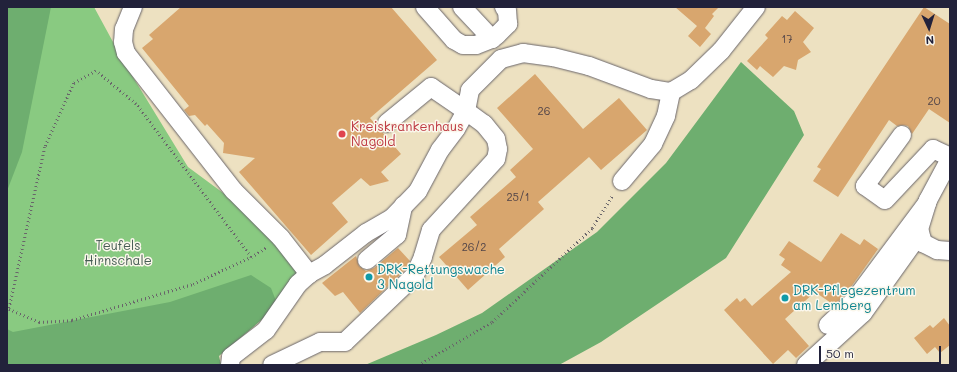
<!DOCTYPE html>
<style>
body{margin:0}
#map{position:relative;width:957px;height:372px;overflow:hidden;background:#ede1c1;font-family:Mali,sans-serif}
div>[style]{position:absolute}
.green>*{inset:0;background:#89ca81}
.forest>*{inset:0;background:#6eae6f}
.building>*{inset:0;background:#d8a66e}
.path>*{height:2.5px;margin-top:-1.25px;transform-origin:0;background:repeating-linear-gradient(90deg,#69656a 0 1px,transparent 0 4px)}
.roads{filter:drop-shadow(0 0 1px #69656a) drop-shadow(0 0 1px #69656a)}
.minor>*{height:18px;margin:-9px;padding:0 9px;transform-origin:9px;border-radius:9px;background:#fff}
.dots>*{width:11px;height:11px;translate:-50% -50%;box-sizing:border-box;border:2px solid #fbf7ec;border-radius:50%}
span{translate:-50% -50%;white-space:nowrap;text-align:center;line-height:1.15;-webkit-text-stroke:3px #fbf7ec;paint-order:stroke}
.number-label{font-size:11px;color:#504348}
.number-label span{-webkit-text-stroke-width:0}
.health-label{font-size:13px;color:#be3a42}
.left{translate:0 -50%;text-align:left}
.park-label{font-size:13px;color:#465d54}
.culture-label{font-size:13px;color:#0d838f}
.frame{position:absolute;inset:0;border:8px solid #22223b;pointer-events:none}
.north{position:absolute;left:909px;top:8px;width:40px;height:40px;-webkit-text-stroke:3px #fbf7ec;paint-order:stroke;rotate:176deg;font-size:11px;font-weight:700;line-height:16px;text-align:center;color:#22223b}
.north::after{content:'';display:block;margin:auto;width:14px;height:18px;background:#22223b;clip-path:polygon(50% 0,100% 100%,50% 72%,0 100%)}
.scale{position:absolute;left:819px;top:346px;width:122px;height:18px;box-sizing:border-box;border:2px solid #22223b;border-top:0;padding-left:5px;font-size:12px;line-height:14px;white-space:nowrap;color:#22223b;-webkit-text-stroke:3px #fbf7ec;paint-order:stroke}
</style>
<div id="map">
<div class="green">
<div style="clip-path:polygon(7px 7px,94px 7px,125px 64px,188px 167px,284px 238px,309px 286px,195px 335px,7px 365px)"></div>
</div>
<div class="forest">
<div style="clip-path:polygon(7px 7px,51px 7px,22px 152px,7px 191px)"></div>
<div style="clip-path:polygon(741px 62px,794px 111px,804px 135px,726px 258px,601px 342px,559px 365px,365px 365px,436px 335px,482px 313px,597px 232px,666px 163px)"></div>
<div style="clip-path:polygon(251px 275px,271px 288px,278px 306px,219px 356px,221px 365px,7px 365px,7px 329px,13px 332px,170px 302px)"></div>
</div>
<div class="building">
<div style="clip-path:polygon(181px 7px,391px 7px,437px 60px,370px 118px,401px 154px,381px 172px,389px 181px,370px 186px,361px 178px,332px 203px,348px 222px,311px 255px,239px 172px,255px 158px,223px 153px,224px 143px,207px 124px,205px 126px,195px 115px,189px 116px,184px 110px,189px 106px,142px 48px,153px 39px,149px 35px)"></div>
<div style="clip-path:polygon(675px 7px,719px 7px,712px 14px,714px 16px,705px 28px,711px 34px,700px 47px,688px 36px,697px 26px)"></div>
<div style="clip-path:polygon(924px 7px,950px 24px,950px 123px,929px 109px,912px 134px,908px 126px,903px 125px,897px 126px,889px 120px,838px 197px,813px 181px,821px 169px,817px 167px)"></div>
<div style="clip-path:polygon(795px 11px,814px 28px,803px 42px,811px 52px,798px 60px,796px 70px,784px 66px,773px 77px,760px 66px,757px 70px,747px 61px,768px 38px,765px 35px,782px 16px,787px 20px)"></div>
<div style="clip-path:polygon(535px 74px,583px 129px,619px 98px,647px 130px,601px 170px,589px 157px,538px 202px,544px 209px,499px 249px,505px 257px,468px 290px,439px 257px,477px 225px,470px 217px,516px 177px,510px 170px,533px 149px,497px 108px)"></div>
<div style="clip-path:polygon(841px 233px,860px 245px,864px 239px,878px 249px,846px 294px,834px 305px,815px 292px,785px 319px,809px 346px,796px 358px,788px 350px,773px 364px,724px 310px,737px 298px,740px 302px,745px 298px,752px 306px,791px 272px,781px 265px,785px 259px,779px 255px,789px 241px,821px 262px)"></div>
<div style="clip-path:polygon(398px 248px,410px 261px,406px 269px,360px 313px,343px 292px,335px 296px,322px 283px,356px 256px,359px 266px,366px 271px,374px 268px)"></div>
<div style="clip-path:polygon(944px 318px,950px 326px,950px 345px,940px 353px,935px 347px,927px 354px,914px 338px,930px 325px,933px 328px)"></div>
</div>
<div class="path">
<div style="left:251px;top:257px;width:191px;rotate:-126.9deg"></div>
<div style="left:136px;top:104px;width:52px;rotate:-140.5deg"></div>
<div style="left:96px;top:71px;width:25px;rotate:151deg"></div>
<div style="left:74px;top:83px;width:70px;rotate:114.4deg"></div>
<div style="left:45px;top:147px;width:166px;rotate:102.5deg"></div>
<div style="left:9px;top:309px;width:33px;rotate:23deg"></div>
<div style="left:39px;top:322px;width:33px;rotate:-3deg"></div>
<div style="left:72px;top:320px;width:126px;rotate:-16.6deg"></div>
<div style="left:193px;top:284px;width:64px;rotate:-25deg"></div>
<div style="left:251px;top:257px;width:19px;rotate:-32deg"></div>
<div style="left:418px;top:365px;width:86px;rotate:-30.2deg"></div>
<div style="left:492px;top:322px;width:137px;rotate:-43.2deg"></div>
<div style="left:592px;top:228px;width:39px;rotate:-58deg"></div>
</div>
<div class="roads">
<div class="minor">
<div style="left:133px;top:7px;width:24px;rotate:112deg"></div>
<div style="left:124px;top:29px;width:13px;rotate:94deg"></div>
<div style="left:123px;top:42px;width:11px;rotate:75deg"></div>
<div style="left:126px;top:53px;width:175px;rotate:52deg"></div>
<div style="left:234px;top:191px;width:66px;rotate:45deg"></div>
<div style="left:281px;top:238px;width:46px;rotate:52.1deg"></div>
<div style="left:309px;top:274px;width:18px;rotate:-29deg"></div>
<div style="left:325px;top:265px;width:52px;rotate:-38deg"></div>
<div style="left:366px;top:233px;width:30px;rotate:-30deg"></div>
<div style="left:392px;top:218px;width:37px;rotate:-46deg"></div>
<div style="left:418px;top:191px;width:47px;rotate:-61.8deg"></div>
<div style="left:440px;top:150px;width:26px;rotate:-53deg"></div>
<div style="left:456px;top:129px;width:21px;rotate:-61deg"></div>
<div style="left:466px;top:111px;width:22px;rotate:36deg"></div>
<div style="left:484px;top:124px;width:19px;rotate:51deg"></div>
<div style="left:496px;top:139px;width:10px;rotate:79deg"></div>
<div style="left:498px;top:149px;width:10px;rotate:101deg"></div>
<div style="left:496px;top:159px;width:96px;rotate:132.5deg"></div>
<div style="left:431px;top:230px;width:28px;rotate:107deg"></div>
<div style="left:423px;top:257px;width:20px;rotate:114deg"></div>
<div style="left:415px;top:275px;width:97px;rotate:136.3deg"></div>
<div style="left:345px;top:342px;width:25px;rotate:180deg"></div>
<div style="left:320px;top:342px;width:53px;rotate:154.4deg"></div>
<div style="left:425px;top:7px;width:44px;rotate:48.7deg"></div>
<div style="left:454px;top:40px;width:10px;rotate:29deg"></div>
<div style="left:463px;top:45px;width:13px"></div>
<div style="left:476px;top:45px;width:17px;rotate:-21deg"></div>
<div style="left:492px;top:39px;width:6px;rotate:-39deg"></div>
<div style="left:497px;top:35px;width:16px;rotate:-45deg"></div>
<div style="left:508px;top:24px;width:13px;rotate:-94deg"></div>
<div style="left:507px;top:11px;width:5px;rotate:-127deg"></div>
<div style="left:462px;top:7px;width:44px;rotate:46.8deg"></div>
<div style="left:387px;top:123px;width:57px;rotate:-39.3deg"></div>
<div style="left:431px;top:87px;width:42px;rotate:34.4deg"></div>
<div style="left:466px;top:111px;width:21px;rotate:-79deg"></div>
<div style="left:470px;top:90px;width:44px;rotate:-45deg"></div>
<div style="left:501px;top:59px;width:23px;rotate:-15deg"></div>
<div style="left:523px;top:53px;width:30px;rotate:8deg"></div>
<div style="left:553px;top:57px;width:37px;rotate:14deg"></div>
<div style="left:589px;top:66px;width:66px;rotate:20.4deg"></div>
<div style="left:651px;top:89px;width:20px;rotate:9deg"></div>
<div style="left:671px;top:92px;width:23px;rotate:-31deg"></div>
<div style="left:691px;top:80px;width:42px;rotate:-44deg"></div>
<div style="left:721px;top:51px;width:56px;rotate:-51.5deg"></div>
<div style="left:902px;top:135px;width:63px;rotate:126deg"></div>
<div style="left:865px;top:186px;width:24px;rotate:35deg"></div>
<div style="left:885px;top:200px;width:70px;rotate:-46.7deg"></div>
<div style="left:933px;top:149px;width:19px;rotate:25deg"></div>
<div style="left:950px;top:159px;width:47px;rotate:118.2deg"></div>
<div style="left:928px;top:200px;width:30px;rotate:107deg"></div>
<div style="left:919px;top:229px;width:15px;rotate:74deg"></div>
<div style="left:923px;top:243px;width:16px;rotate:27deg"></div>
<div style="left:937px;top:250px;width:13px;rotate:4deg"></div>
<div style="left:622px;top:181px;width:48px;rotate:-50deg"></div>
<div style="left:653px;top:144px;width:31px;rotate:-65deg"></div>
<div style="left:666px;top:116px;width:25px;rotate:-78deg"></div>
<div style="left:367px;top:260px;width:39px;rotate:-40deg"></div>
<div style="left:397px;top:235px;width:30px;rotate:-78deg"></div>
<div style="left:828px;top:325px;width:35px;rotate:-43deg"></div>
<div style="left:854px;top:301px;width:122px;rotate:-53.3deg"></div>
<div style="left:230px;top:365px;width:8px;rotate:-83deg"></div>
<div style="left:231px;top:357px;width:44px;rotate:-37.6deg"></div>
<div style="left:266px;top:330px;width:56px;rotate:-55.2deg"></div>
<div style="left:298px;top:284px;width:15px;rotate:-42deg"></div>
<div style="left:806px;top:365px;width:77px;rotate:-42.4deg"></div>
<div style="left:863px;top:313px;width:98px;rotate:-54.5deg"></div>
</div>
</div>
<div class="dots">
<div style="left:342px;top:134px;background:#e0444e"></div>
<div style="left:369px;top:277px;background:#0f9aa8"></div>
<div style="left:785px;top:298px;background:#0f9aa8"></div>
</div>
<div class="number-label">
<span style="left:787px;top:39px">17</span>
<span style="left:934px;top:101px">20</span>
<span style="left:544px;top:111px">26</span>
<span style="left:518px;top:197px">25/1</span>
<span style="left:474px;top:247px">26/2</span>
</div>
<div class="health-label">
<span class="left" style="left:351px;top:134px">Kreiskrankenhaus<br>Nagold</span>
</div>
<div class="park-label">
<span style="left:118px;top:253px">Teufels<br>Hirnschale</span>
</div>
<div class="culture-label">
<span class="left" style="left:377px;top:277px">DRK-Rettungswache<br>3 Nagold</span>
<span class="left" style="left:793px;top:298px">DRK-Pflegezentrum<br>am Lemberg</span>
</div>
<div class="frame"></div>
<div class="north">N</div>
<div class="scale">50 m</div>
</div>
